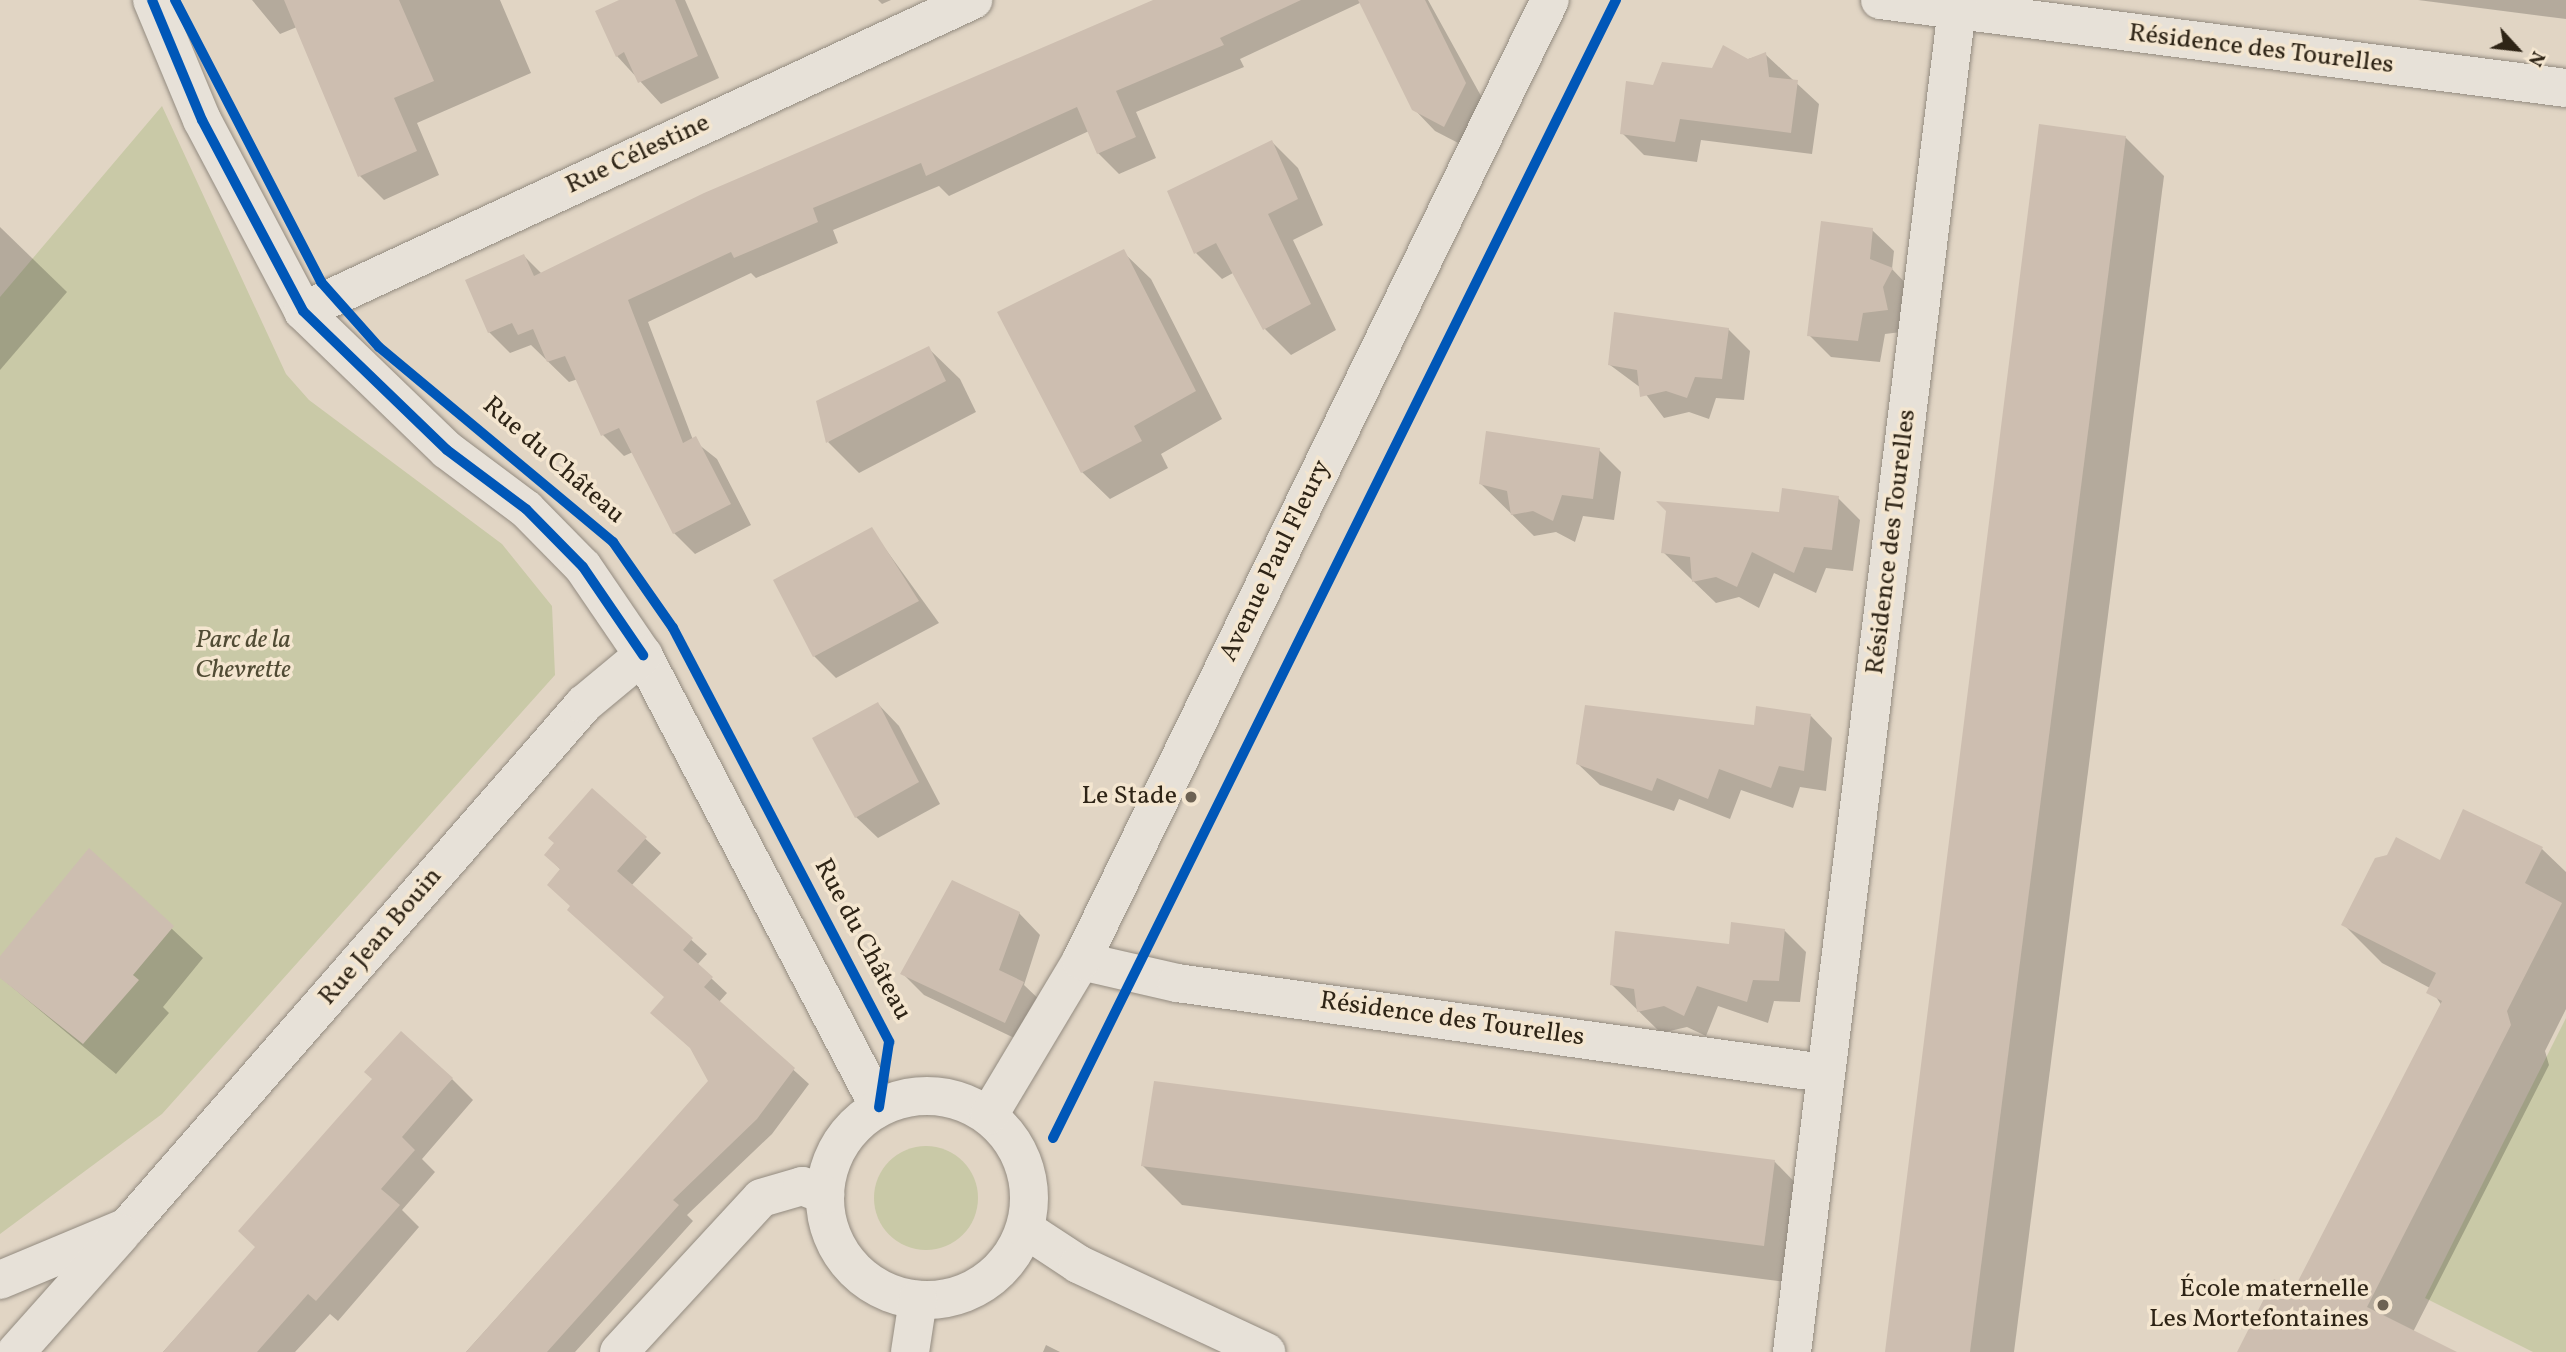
<!DOCTYPE html>
<meta charset="utf-8">
<style>
body{margin:0}
#map{position:relative;width:2566px;height:1352px;overflow:hidden;background:#e1d5c4;font-family:Vollkorn,serif}
div>[style]{position:absolute}
.green>*{inset:0;background:#c9c9a7}
.round{border-radius:50%}
.shadow>*{inset:0;background:#0003}
.building>*{inset:0;background:#cdbeb0}
.roads{filter:drop-shadow(0 0 2px #938b80) drop-shadow(0 0 2px #938b80)}
.minor>*{height:38px;margin:-19px;padding:0 19px;transform-origin:19px;border-radius:19px;background:#e7e1d8}
.minor>.ring{margin:-19px;padding:0;box-sizing:content-box;background:none;border:38px solid #e7e1d8;border-radius:50%}
.cycleway>*{height:10px;margin:-5px;padding:0 5px;transform-origin:5px;border-radius:5px;background:#0057b8}
.dots>*{width:19px;height:19px;translate:-50% -50%;box-sizing:border-box;border:4px solid #f4e6d0;border-radius:50%}
span{translate:-50% -50%;white-space:nowrap;text-align:center;line-height:1.15;-webkit-text-stroke:7px #f4e6d0;paint-order:stroke}
.street-label{font-size:26px;color:#2e2416}
.park-label{font-size:26px;color:#504b34;font-style:italic}
.poi-label{font-size:26px;color:#2e2416}
.right{translate:-100% -50%;text-align:right}
.north{position:absolute;left:2482px;top:14px;width:70px;height:70px;-webkit-text-stroke:5px #f4e6d0;paint-order:stroke;rotate:117deg;font-size:19px;font-weight:700;line-height:28px;text-align:center;color:#2e2416}
.north::after{content:'';display:block;margin:auto;width:24px;height:32px;background:#2e2416;clip-path:polygon(50% 0,100% 100%,50% 72%,0 100%)}
</style>
<div id="map">
<div class="green">
<div style="clip-path:polygon(162px 106px,286px 374px,309px 400px,502px 544px,552px 606px,555px 675px,162px 1114px,0 1234px,0 297px)"></div>
<div style="clip-path:polygon(2566px 1018px,2566px 1352px,2533px 1352px,2425px 1298px)"></div>
<div class="round" style="left:874px;top:1146px;width:104px;height:104px"></div>
</div>
<div class="shadow">
<div style="clip-path:polygon(252px 0,500px 0,531px 73px,417px 123px,439px 175px,384px 200px,360px 176px,297px 27px,280px 34px)"></div>
<div style="clip-path:polygon(624px 0,685px 0,719px 78px,661px 104px,617px 56px,597px 12px)"></div>
<div style="clip-path:polygon(878px 0,891px 0,882px 4px)"></div>
<div style="clip-path:polygon(1157px 0,1428px 0,1486px 105px,1466px 147px,1435px 131px,1414px 109px,1362px 2px,1240px 59px,1244px 67px,1136px 112px,1156px 158px,1119px 174px,1098px 153px,1089px 131px,949px 196px,939px 186px,833px 230px,838px 243px,756px 278px,751px 273px,648px 322px,693px 440px,717px 459px,751px 525px,695px 554px,674px 533px,633px 452px,624px 456px,603px 435px,578px 379px,569px 382px,531px 345px,510px 353px,489px 332px,524px 256px,542px 274px)"></div>
<div style="clip-path:polygon(2418px 0,2566px 0,2566px 19px)"></div>
<div style="clip-path:polygon(1765px 54px,1819px 104px,1812px 154px,1701px 140px,1697px 162px,1644px 155px,1622px 133px,1654px 87px)"></div>
<div style="clip-path:polygon(2125px 137px,2164px 176px,2014px 1352px,1887px 1352px)"></div>
<div style="clip-path:polygon(1272px 142px,1298px 168px,1323px 225px,1293px 240px,1336px 330px,1291px 355px,1265px 329px,1233px 273px,1222px 279px,1196px 253px)"></div>
<div style="clip-path:polygon(0 227px,67px 292px,0 370px)"></div>
<div style="clip-path:polygon(1872px 230px,1894px 251px,1892px 269px,1913px 291px,1909px 331px,1885px 334px,1880px 362px,1831px 357px,1809px 335px)"></div>
<div style="clip-path:polygon(1123px 252px,1151px 279px,1222px 419px,1161px 454px,1168px 468px,1110px 499px,1082px 472px)"></div>
<div style="clip-path:polygon(1728px 329px,1750px 351px,1744px 400px,1716px 398px,1709px 419px,1689px 412px,1664px 418px,1641px 388px,1610px 365px)"></div>
<div style="clip-path:polygon(928px 348px,960px 379px,976px 412px,859px 473px,828px 442px)"></div>
<div style="clip-path:polygon(1599px 450px,1621px 472px,1614px 520px,1583px 516px,1575px 542px,1556px 532px,1534px 536px,1481px 484px)"></div>
<div style="clip-path:polygon(1838px 498px,1860px 520px,1853px 571px,1826px 568px,1816px 593px,1774px 573px,1759px 608px,1739px 597px,1716px 603px,1663px 552px)"></div>
<div style="clip-path:polygon(871px 529px,939px 623px,836px 678px,814px 656px)"></div>
<div style="clip-path:polygon(878px 704px,899px 726px,940px 804px,878px 838px,856px 817px)"></div>
<div style="clip-path:polygon(1811px 716px,1832px 738px,1826px 791px,1800px 787px,1793px 808px,1741px 790px,1730px 819px,1679px 799px,1674px 811px,1600px 785px,1578px 764px)"></div>
<div style="clip-path:polygon(592px 790px,661px 853px,631px 886px,707px 954px,697px 965px,727px 993px,719px 1002px,809px 1084px,772px 1134px,687px 1215px,693px 1221px,575px 1352px,466px 1352px,710px 1081px,694px 1051px,652px 1013px,666px 998px,572px 907px,562px 871px,546px 855px)"></div>
<div style="clip-path:polygon(2542px 849px,2566px 872px,2566px 1009px,2545px 1051px,2549px 1065px,2413px 1332px,2453px 1352px,2239px 1352px,2294px 1291px,2442px 1006px,2430px 988px,2382px 963px,2343px 924px,2441px 862px)"></div>
<div style="clip-path:polygon(89px 851px,203px 958px,163px 1007px,169px 1013px,116px 1074px,0 977px,0 959px)"></div>
<div style="clip-path:polygon(1019px 913px,1040px 935px,1024px 985px,1045px 1005px,1027px 1044px,924px 995px,902px 973px)"></div>
<div style="clip-path:polygon(1784px 930px,1806px 952px,1800px 1002px,1774px 1001px,1768px 1023px,1718px 1006px,1706px 1036px,1687px 1027px,1661px 1033px,1612px 985px)"></div>
<div style="clip-path:polygon(452px 1079px,473px 1100px,422px 1159px,435px 1172px,402px 1210px,419px 1227px,338px 1321px,330px 1314px,295px 1352px,163px 1352px,257px 1248px)"></div>
<div style="clip-path:polygon(1774px 1161px,1813px 1201px,1802px 1284px,1182px 1205px,1143px 1166px)"></div>
<div style="clip-path:polygon(1046px 1345px,1060px 1352px,1043px 1352px)"></div>
</div>
<div class="building">
<div style="clip-path:polygon(284px 0,399px 0,434px 81px,394px 98px,417px 151px,358px 177px)"></div>
<div style="clip-path:polygon(619px 0,675px 0,698px 56px,638px 83px,624px 52px,616px 57px,595px 11px)"></div>
<div style="clip-path:polygon(1153px 0,1301px 0,1220px 38px,1224px 45px,1116px 91px,1136px 137px,1097px 154px,1077px 107px,926px 176px,921px 163px,813px 208px,818px 222px,734px 258px,731px 252px,628px 300px,683px 443px,696px 436px,731px 504px,673px 534px,619px 428px,601px 436px,565px 356px,547px 362px,533px 329px,518px 335px,512px 323px,488px 333px,465px 280px,524px 254px,534px 276px,704px 193px)"></div>
<div style="clip-path:polygon(1358px 0,1425px 0,1466px 83px,1444px 127px,1412px 110px)"></div>
<div style="clip-path:polygon(1723px 45px,1748px 59px,1766px 52px,1769px 77px,1798px 80px,1791px 133px,1680px 119px,1675px 142px,1620px 134px,1626px 81px,1653px 85px,1662px 62px,1712px 68px)"></div>
<div style="clip-path:polygon(2039px 124px,2126px 136px,1970px 1352px,1885px 1352px)"></div>
<div style="clip-path:polygon(1272px 140px,1298px 199px,1268px 214px,1311px 304px,1263px 330px,1216px 243px,1194px 254px,1167px 191px)"></div>
<div style="clip-path:polygon(1821px 221px,1873px 228px,1870px 259px,1893px 268px,1883px 287px,1888px 310px,1863px 313px,1858px 341px,1807px 336px)"></div>
<div style="clip-path:polygon(1124px 249px,1196px 391px,1134px 426px,1142px 441px,1081px 473px,997px 312px)"></div>
<div style="clip-path:polygon(1614px 312px,1729px 328px,1722px 379px,1695px 377px,1687px 398px,1666px 391px,1640px 397px,1637px 370px,1608px 365px)"></div>
<div style="clip-path:polygon(929px 346px,946px 381px,826px 443px,816px 401px)"></div>
<div style="clip-path:polygon(1486px 431px,1600px 448px,1593px 499px,1562px 495px,1553px 521px,1533px 511px,1511px 515px,1507px 491px,1479px 484px)"></div>
<div style="clip-path:polygon(1782px 488px,1839px 496px,1832px 550px,1804px 547px,1794px 573px,1752px 552px,1737px 587px,1716px 577px,1692px 582px,1690px 557px,1661px 553px,1666px 511px,1656px 501px,1779px 512px)"></div>
<div style="clip-path:polygon(872px 527px,919px 601px,813px 657px,773px 580px)"></div>
<div style="clip-path:polygon(878px 702px,919px 782px,855px 818px,812px 738px)"></div>
<div style="clip-path:polygon(1585px 705px,1754px 725px,1756px 706px,1811px 714px,1804px 771px,1779px 766px,1771px 788px,1719px 769px,1708px 799px,1657px 778px,1652px 791px,1576px 764px)"></div>
<div style="clip-path:polygon(592px 788px,647px 837px,617px 871px,693px 938px,683px 950px,713px 977px,704px 987px,795px 1068px,757px 1119px,673px 1200px,679px 1205px,547px 1352px,466px 1352px,708px 1081px,690px 1048px,650px 1013px,664px 997px,567px 910px,570px 906px,547px 885px,560px 869px,544px 855px,554px 843px,548px 838px)"></div>
<div style="clip-path:polygon(2463px 809px,2543px 847px,2525px 883px,2562px 903px,2507px 1011px,2511px 1025px,2367px 1307px,2457px 1352px,2237px 1352px,2274px 1279px,2294px 1289px,2442px 1001px,2426px 993px,2436px 973px,2341px 925px,2375px 858px,2387px 855px,2396px 837px,2440px 860px)"></div>
<div style="clip-path:polygon(89px 848px,174px 926px,133px 975px,139px 980px,83px 1044px,0 978px,0 956px)"></div>
<div style="clip-path:polygon(952px 880px,1020px 912px,999px 970px,1024px 982px,1005px 1023px,900px 974px)"></div>
<div style="clip-path:polygon(1731px 922px,1785px 929px,1779px 981px,1753px 980px,1747px 1002px,1697px 986px,1684px 1016px,1664px 1006px,1637px 1012px,1634px 989px,1610px 985px,1615px 931px,1729px 944px)"></div>
<div style="clip-path:polygon(401px 1031px,453px 1078px,402px 1137px,415px 1150px,381px 1189px,400px 1205px,316px 1301px,308px 1294px,257px 1352px,163px 1352px,255px 1247px,238px 1231px,372px 1079px,364px 1072px)"></div>
<div style="clip-path:polygon(1154px 1081px,1775px 1160px,1764px 1246px,1141px 1166px)"></div>
</div>
<div class="roads">
<div class="minor">
<div style="left:152px;top:0;width:130px;rotate:67.4deg"></div>
<div style="left:202px;top:120px;width:216px;rotate:62.1deg"></div>
<div style="left:303px;top:311px;width:200px;rotate:44deg"></div>
<div style="left:447px;top:450px;width:99px;rotate:36.8deg"></div>
<div style="left:526px;top:509px;width:81px;rotate:45.5deg"></div>
<div style="left:583px;top:567px;width:107px;rotate:55.7deg"></div>
<div style="left:643px;top:655px;width:510px;rotate:62.43deg"></div>
<div style="left:1880px;top:0;width:692px;rotate:7.31deg"></div>
<div style="left:303px;top:311px;width:739px;rotate:-24.9deg"></div>
<div style="left:1081px;top:961px;width:98px;rotate:12.9deg"></div>
<div style="left:1177px;top:983px;width:653px;rotate:7.92deg"></div>
<div class="ring" style="left:825px;top:1096px;width:166px;height:166px"></div>
<div style="left:989px;top:1115px;width:179px;rotate:-59.1deg"></div>
<div style="left:1081px;top:961px;width:1069px;rotate:-63.99deg"></div>
<div style="left:1025px;top:1229px;width:64px;rotate:33.4deg"></div>
<div style="left:1078px;top:1264px;width:208px;rotate:25.1deg"></div>
<div style="left:0;top:1280px;width:138px;rotate:-22.7deg"></div>
<div style="left:127px;top:1227px;width:695px;rotate:-48.85deg"></div>
<div style="left:584px;top:704px;width:77px;rotate:-39.7deg"></div>
<div style="left:16px;top:1352px;width:159px;rotate:-48.3deg"></div>
<div style="left:619px;top:1352px;width:209px;rotate:-47.3deg"></div>
<div style="left:761px;top:1198px;width:43px;rotate:-16.3deg"></div>
<div style="left:802px;top:1186px;width:25px;rotate:21deg"></div>
<div style="left:910px;top:1352px;width:53px;rotate:-81.3deg"></div>
<div style="left:1792px;top:1352px;width:1362px;rotate:-83deg"></div>
</div>
</div>
<div class="cycleway">
<div style="left:152px;top:0;width:130px;rotate:67.4deg"></div>
<div style="left:202px;top:120px;width:216px;rotate:62.1deg"></div>
<div style="left:303px;top:311px;width:200px;rotate:44deg"></div>
<div style="left:447px;top:450px;width:99px;rotate:36.8deg"></div>
<div style="left:526px;top:509px;width:81px;rotate:45.5deg"></div>
<div style="left:583px;top:567px;width:107px;rotate:55.7deg"></div>
<div style="left:175px;top:0;width:318px;rotate:62.6deg"></div>
<div style="left:321px;top:282px;width:87px;rotate:48.3deg"></div>
<div style="left:379px;top:347px;width:305px;rotate:39.8deg"></div>
<div style="left:613px;top:542px;width:105px;rotate:55.1deg"></div>
<div style="left:673px;top:628px;width:467px;rotate:62.4deg"></div>
<div style="left:889px;top:1042px;width:66px;rotate:98.7deg"></div>
<div style="left:1053px;top:1138px;width:1270px;rotate:-63.68deg"></div>
</div>
<div class="dots">
<div style="left:1191px;top:797px;background:#6d6253"></div>
<div style="left:2383px;top:1305px;background:#6d6253"></div>
</div>
<div class="street-label">
<span style="left:2261px;top:50px;rotate:7deg">Résidence des Tourelles</span>
<span style="left:638px;top:155px;rotate:-25deg">Rue Célestine</span>
<span style="left:553px;top:461px;rotate:41deg">Rue du Château</span>
<span style="left:1892px;top:542px;rotate:-83deg">Résidence des Tourelles</span>
<span style="left:1276px;top:561px;rotate:-64deg">Avenue Paul Fleury</span>
<span style="left:381px;top:937px;rotate:-49deg">Rue Jean Bouin</span>
<span style="left:862px;top:940px;rotate:62deg">Rue du Château</span>
<span style="left:1452px;top:1020px;rotate:8deg">Résidence des Tourelles</span>
</div>
<div class="park-label">
<span style="left:243px;top:656px">Parc de la<br>Chevrette</span>
</div>
<div class="poi-label">
<span class="right" style="left:1177px;top:797px">Le Stade</span>
<span class="right" style="left:2369px;top:1305px">École maternelle<br>Les Mortefontaines</span>
</div>
<div class="north">N</div>
</div>
